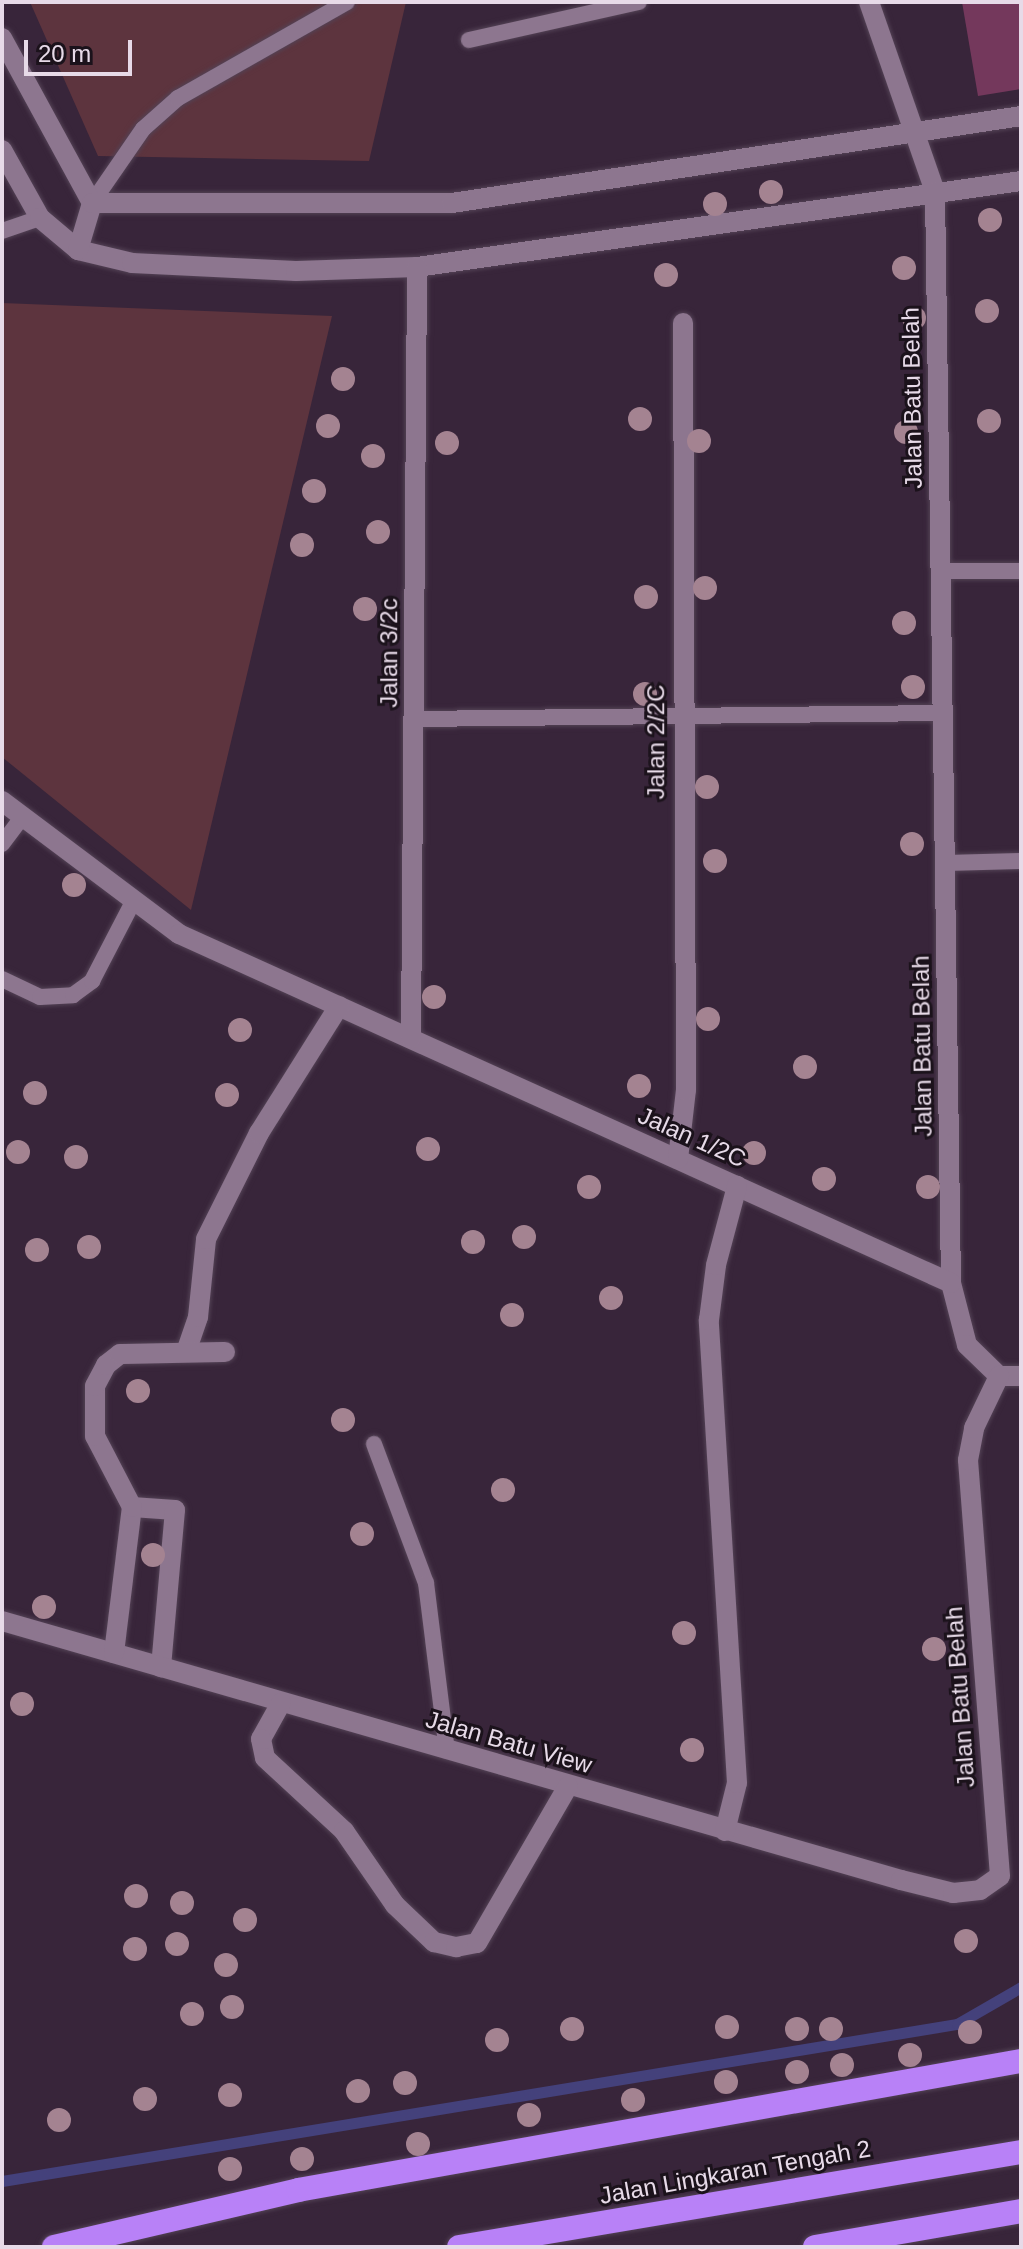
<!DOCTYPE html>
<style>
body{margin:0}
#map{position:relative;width:1023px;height:2249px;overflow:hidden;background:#38253a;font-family:Helvetica,sans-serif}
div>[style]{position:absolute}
.green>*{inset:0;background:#5d343e}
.stream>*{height:11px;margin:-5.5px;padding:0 5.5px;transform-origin:5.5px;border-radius:5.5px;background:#44417b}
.building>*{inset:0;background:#74385c}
.roads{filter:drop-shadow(0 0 2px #534255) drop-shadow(0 0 2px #534255)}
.lane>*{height:16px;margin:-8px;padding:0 8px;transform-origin:8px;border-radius:8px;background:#8d768f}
.street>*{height:20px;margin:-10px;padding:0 10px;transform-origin:10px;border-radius:10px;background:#8d768f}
.highway>*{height:24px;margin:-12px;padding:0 12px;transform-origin:12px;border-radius:12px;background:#b881f7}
.trees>*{width:24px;height:24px;margin:-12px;border-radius:50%;background:#a48391}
span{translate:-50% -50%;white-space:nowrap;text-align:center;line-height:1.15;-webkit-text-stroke:6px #1b121b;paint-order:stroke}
.street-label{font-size:24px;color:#e7dae8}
.frame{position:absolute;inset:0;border:4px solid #e7dae8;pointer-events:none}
.scale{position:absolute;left:24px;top:40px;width:108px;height:36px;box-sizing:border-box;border:4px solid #e7dae8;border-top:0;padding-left:10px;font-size:24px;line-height:28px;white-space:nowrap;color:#e7dae8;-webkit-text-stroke:6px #1b121b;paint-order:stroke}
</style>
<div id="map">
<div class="green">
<div style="clip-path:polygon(30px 2px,406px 2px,369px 161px,98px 156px)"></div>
<div style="clip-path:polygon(2px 303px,332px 316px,191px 910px,2px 757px)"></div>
</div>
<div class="stream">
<div style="left:2px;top:2181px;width:968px;rotate:-9.34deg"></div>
<div style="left:957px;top:2024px;width:74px;rotate:-30deg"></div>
</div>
<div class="building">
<div style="clip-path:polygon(962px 2px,1021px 2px,1021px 89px,978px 96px)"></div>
</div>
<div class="roads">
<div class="lane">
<div style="left:469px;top:40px;width:174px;rotate:-12.6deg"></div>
<div style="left:92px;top:203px;width:90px;rotate:-55.4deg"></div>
<div style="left:143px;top:129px;width:47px;rotate:-41.5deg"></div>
<div style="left:178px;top:98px;width:194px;rotate:-29.6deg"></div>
<div style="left:2px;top:231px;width:40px;rotate:-18.9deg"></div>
<div style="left:941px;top:571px;width:80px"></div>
<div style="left:414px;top:719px;width:528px;rotate:-0.65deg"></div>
<div style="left:2px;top:844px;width:35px;rotate:-53deg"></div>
<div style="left:945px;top:863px;width:76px;rotate:-1.5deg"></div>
<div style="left:2px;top:979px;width:42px;rotate:25.3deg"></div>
<div style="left:40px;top:997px;width:33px;rotate:-3deg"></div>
<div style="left:73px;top:995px;width:24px;rotate:-36deg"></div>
<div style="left:92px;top:981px;width:89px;rotate:-62.6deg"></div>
<div style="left:374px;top:1444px;width:148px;rotate:69.5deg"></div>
<div style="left:426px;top:1583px;width:169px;rotate:82.9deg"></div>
</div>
<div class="street">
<div style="left:869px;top:2px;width:201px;rotate:70.8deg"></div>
<div style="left:935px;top:192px;width:1091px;rotate:89.16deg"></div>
<div style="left:951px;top:1283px;width:64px;rotate:75.5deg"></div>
<div style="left:967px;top:1345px;width:45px;rotate:44.1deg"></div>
<div style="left:2px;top:38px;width:188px;rotate:61.4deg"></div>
<div style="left:2px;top:150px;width:78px;rotate:60.8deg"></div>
<div style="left:40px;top:218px;width:50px;rotate:40.1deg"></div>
<div style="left:78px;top:250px;width:56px;rotate:13.5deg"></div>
<div style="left:132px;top:263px;width:164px;rotate:2.8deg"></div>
<div style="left:296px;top:271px;width:121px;rotate:-1.9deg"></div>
<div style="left:417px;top:267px;width:610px;rotate:-8.1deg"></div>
<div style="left:78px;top:250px;width:49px;rotate:-73.4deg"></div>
<div style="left:92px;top:203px;width:360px"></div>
<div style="left:452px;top:203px;width:576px;rotate:-8.69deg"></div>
<div style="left:2px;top:801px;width:221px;rotate:36.9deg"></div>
<div style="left:179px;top:934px;width:847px;rotate:24.33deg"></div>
<div style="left:411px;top:1038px;width:771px;rotate:-89.55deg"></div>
<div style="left:678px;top:1159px;width:69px;rotate:-83.4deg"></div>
<div style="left:686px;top:1090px;width:767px;rotate:-90.22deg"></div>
<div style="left:186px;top:1352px;width:37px;rotate:-71deg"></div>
<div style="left:198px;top:1317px;width:78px;rotate:-84.1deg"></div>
<div style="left:206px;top:1239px;width:119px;rotate:-63.4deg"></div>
<div style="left:259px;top:1133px;width:150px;rotate:-57.8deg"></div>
<div style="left:999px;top:1376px;width:22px"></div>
<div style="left:132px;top:1507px;width:43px;rotate:4deg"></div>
<div style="left:175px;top:1510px;width:158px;rotate:95.1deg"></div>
<div style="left:2px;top:1621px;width:936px;rotate:16.07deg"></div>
<div style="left:901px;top:1880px;width:54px;rotate:14deg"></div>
<div style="left:953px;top:1893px;width:27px;rotate:-6deg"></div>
<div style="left:980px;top:1890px;width:24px;rotate:-35deg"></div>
<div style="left:1000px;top:1876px;width:417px;rotate:-94.4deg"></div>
<div style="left:968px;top:1460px;width:33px;rotate:-79deg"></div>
<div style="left:974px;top:1428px;width:58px;rotate:-64.3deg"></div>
<div style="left:114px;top:1653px;width:147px;rotate:-83deg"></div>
<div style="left:132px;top:1507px;width:80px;rotate:-117.5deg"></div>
<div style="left:95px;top:1436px;width:50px;rotate:-90deg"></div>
<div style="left:95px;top:1386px;width:24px;rotate:-62deg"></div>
<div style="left:106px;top:1365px;width:18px;rotate:-38deg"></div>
<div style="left:120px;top:1354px;width:105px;rotate:-1.1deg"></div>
<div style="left:281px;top:1703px;width:41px;rotate:119.1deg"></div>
<div style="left:261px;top:1739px;width:19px;rotate:78deg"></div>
<div style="left:265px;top:1758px;width:108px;rotate:42.7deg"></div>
<div style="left:344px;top:1831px;width:90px;rotate:55.4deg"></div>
<div style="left:395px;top:1905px;width:54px;rotate:43.5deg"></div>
<div style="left:434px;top:1942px;width:23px;rotate:13deg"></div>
<div style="left:456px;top:1947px;width:21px;rotate:-11deg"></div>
<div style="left:477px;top:1943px;width:181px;rotate:-59.9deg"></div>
<div style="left:725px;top:1831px;width:49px;rotate:-76deg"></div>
<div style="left:737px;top:1783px;width:464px;rotate:-93.5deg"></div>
<div style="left:709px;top:1320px;width:55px;rotate:-82.7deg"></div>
<div style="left:716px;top:1265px;width:82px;rotate:-75.1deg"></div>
</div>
<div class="highway">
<div style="left:54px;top:2247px;width:251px;rotate:-13.1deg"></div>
<div style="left:298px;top:2190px;width:734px;rotate:-10.12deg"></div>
<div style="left:459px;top:2247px;width:570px;rotate:-9.59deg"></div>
<div style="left:815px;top:2247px;width:209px;rotate:-9.9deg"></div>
</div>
</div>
<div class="trees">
<div style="left:771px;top:192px"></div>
<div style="left:715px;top:204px"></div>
<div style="left:990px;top:220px"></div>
<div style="left:904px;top:268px"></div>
<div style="left:666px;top:275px"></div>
<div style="left:987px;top:311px"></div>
<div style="left:914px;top:318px"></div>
<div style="left:343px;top:379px"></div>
<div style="left:640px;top:419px"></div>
<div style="left:989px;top:421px"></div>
<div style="left:328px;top:426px"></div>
<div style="left:906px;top:432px"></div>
<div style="left:699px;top:441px"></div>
<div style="left:447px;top:443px"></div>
<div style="left:373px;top:456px"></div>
<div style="left:314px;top:491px"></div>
<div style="left:378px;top:532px"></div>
<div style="left:302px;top:545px"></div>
<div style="left:705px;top:588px"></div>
<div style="left:646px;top:597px"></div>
<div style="left:365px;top:609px"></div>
<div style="left:904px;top:623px"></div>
<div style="left:913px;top:687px"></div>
<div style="left:645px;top:694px"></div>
<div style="left:707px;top:787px"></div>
<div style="left:912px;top:844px"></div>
<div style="left:715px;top:861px"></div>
<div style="left:74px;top:885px"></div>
<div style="left:434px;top:997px"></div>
<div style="left:708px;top:1019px"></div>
<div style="left:240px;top:1030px"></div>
<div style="left:805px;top:1067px"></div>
<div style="left:639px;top:1086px"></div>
<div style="left:35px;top:1093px"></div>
<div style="left:227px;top:1095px"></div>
<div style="left:428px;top:1149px"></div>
<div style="left:18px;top:1152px"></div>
<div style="left:754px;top:1153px"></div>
<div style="left:76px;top:1157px"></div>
<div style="left:824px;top:1179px"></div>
<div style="left:589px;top:1187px"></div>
<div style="left:928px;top:1187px"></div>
<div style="left:524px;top:1237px"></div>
<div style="left:473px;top:1242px"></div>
<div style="left:89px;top:1247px"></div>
<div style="left:37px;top:1250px"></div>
<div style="left:611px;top:1298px"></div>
<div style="left:512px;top:1315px"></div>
<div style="left:138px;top:1391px"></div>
<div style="left:343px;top:1420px"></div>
<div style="left:503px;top:1490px"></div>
<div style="left:362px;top:1534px"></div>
<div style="left:153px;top:1555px"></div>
<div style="left:44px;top:1607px"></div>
<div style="left:684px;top:1633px"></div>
<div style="left:934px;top:1649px"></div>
<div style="left:22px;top:1704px"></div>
<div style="left:692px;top:1750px"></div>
<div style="left:136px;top:1896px"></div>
<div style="left:182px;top:1903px"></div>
<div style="left:245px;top:1920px"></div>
<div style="left:966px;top:1941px"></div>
<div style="left:177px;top:1944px"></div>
<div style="left:135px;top:1949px"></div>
<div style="left:226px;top:1965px"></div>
<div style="left:232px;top:2007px"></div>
<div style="left:192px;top:2014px"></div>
<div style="left:727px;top:2027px"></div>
<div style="left:572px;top:2029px"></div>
<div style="left:797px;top:2029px"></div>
<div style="left:831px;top:2029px"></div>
<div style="left:970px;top:2032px"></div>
<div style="left:497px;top:2040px"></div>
<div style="left:910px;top:2055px"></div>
<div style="left:842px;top:2065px"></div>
<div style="left:797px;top:2072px"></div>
<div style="left:726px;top:2082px"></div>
<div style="left:405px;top:2083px"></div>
<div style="left:358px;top:2091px"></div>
<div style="left:230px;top:2095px"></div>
<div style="left:145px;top:2099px"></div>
<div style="left:633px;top:2100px"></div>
<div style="left:529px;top:2115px"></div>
<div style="left:59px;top:2120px"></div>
<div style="left:418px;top:2144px"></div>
<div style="left:302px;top:2159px"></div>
<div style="left:230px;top:2169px"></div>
</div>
<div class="street-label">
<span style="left:912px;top:398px;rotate:-91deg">Jalan Batu Belah</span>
<span style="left:389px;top:653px;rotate:-90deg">Jalan 3/2c</span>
<span style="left:656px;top:742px;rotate:-90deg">Jalan 2/2C</span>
<span style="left:922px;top:1046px;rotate:-91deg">Jalan Batu Belah</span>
<span style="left:692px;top:1137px;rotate:24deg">Jalan 1/2C</span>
<span style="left:960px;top:1697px;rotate:-94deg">Jalan Batu Belah</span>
<span style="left:509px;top:1742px;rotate:16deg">Jalan Batu View</span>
<span style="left:735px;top:2172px;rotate:-10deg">Jalan Lingkaran Tengah 2</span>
</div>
<div class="frame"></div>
<div class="scale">20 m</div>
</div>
